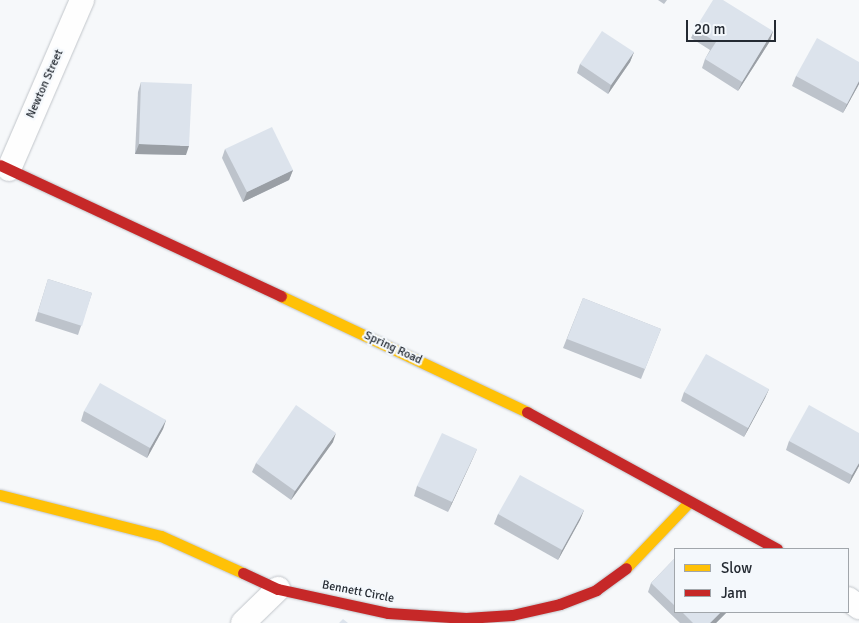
<!DOCTYPE html>
<style>
body{margin:0}
#map{position:relative;width:859px;height:623px;overflow:hidden;background:#f6f8fa;font-family:Signika,sans-serif}
div>[style]{position:absolute}
.roads{filter:drop-shadow(0 0 1px #c1c5ca) drop-shadow(0 0 1px #c1c5ca)}
.street>*{height:24px;margin:-12px;padding:0 12px;transform-origin:12px;border-radius:12px;background:#fefefe}
.slow>*{height:11px;margin:-5.5px;padding:0 5.5px;transform-origin:5.5px;border-radius:5.5px;background:#ffc107}
.jam>*{height:11px;margin:-5.5px;padding:0 5.5px;transform-origin:5.5px;border-radius:5.5px;background:#c62828}
.wall>*{inset:0;background:#bdc3cb}
.shaded-wall>*{inset:0;background:#9a9fa5}
.building>*{inset:0;background:#dce3ec}
span{translate:-50% -50%;white-space:nowrap;text-align:center;line-height:1.15;-webkit-text-stroke:4.5px #f4f8fc;paint-order:stroke}
.street-label{font-size:12px;color:#242a32}
.legend{position:absolute;left:674px;top:548px;width:175px;height:65px;box-sizing:border-box;background:#f4f8fc;border:1px solid #a1a6ab;margin:0;padding:6px 9px;list-style:none;font-size:15px;color:#242a32}
.legend li{display:flex;align-items:center;gap:10px;height:25px}
.legend b{width:25px;border:1px solid #a1a6ab}
.scale{position:absolute;left:686px;top:20px;width:90px;height:22px;box-sizing:border-box;border:2px solid #242a32;border-top:0;padding-left:6px;font-size:15px;line-height:18px;white-space:nowrap;color:#242a32;-webkit-text-stroke:4px #f4f8fc;paint-order:stroke}
</style>
<div id="map">
<div class="roads">
<div class="street">
<div style="left:9px;top:169px;width:184px;rotate:-66.6deg"></div>
<div style="left:848px;top:599px;width:14px;rotate:36deg"></div>
<div style="left:243px;top:623px;width:49px;rotate:-44.2deg"></div>
</div>
<div class="slow">
<div style="left:281px;top:296px;width:272px;rotate:25.2deg"></div>
<div style="left:0;top:495px;width:166px;rotate:14.3deg"></div>
<div style="left:161px;top:536px;width:90px;rotate:24.3deg"></div>
<div style="left:626px;top:568px;width:91px;rotate:-46.3deg"></div>
</div>
<div class="jam">
<div style="left:0;top:165px;width:310px;rotate:25deg"></div>
<div style="left:527px;top:412px;width:285px;rotate:28.7deg"></div>
<div style="left:243px;top:573px;width:38px;rotate:25deg"></div>
<div style="left:278px;top:589px;width:113px;rotate:12.3deg"></div>
<div style="left:388px;top:613px;width:78px;rotate:3.7deg"></div>
<div style="left:466px;top:618px;width:46px;rotate:-3.7deg"></div>
<div style="left:512px;top:615px;width:49px;rotate:-12.9deg"></div>
<div style="left:560px;top:604px;width:39px;rotate:-21deg"></div>
<div style="left:596px;top:590px;width:37px;rotate:-36deg"></div>
</div>
</div>
<div class="wall">
<div style="clip-path:polygon(658px 0,667px 0,664px 4px)"></div>
<div style="clip-path:polygon(695px 29px,773px 31px,770px 41px,738px 91px,702px 68px,705px 59px,710px 50px,691px 38px)"></div>
<div style="clip-path:polygon(634px 52px,630px 62px,608px 94px,577px 73px,580px 64px)"></div>
<div style="clip-path:polygon(859px 62px,859px 84px,843px 113px,792px 86px,796px 76px)"></div>
<div style="clip-path:polygon(141px 82px,186px 155px,135px 154px,138px 92px)"></div>
<div style="clip-path:polygon(225px 149px,293px 170px,289px 180px,243px 202px,222px 158px)"></div>
<div style="clip-path:polygon(48px 279px,92px 293px,78px 335px,35px 321px)"></div>
<div style="clip-path:polygon(583px 298px,661px 329px,641px 379px,563px 348px)"></div>
<div style="clip-path:polygon(769px 389px,765px 398px,744px 437px,681px 401px,684px 392px)"></div>
<div style="clip-path:polygon(84px 411px,166px 420px,163px 429px,147px 458px,81px 421px)"></div>
<div style="clip-path:polygon(859px 433px,859px 466px,849px 484px,786px 450px,789px 441px)"></div>
<div style="clip-path:polygon(333px 442px,291px 500px,252px 472px,256px 463px)"></div>
<div style="clip-path:polygon(477px 449px,473px 458px,448px 512px,414px 496px,417px 486px)"></div>
<div style="clip-path:polygon(584px 510px,580px 520px,558px 560px,494px 524px,498px 514px)"></div>
<div style="clip-path:polygon(675px 558px,675px 612px,727px 612px,716px 623px,680px 623px,648px 592px,651px 583px)"></div>
</div>
<div class="shaded-wall">
<div style="clip-path:polygon(773px 31px,770px 41px,738px 91px,742px 82px)"></div>
<div style="clip-path:polygon(634px 52px,630px 62px,608px 94px,611px 85px)"></div>
<div style="clip-path:polygon(859px 81px,859px 84px,843px 113px,847px 104px)"></div>
<div style="clip-path:polygon(139px 144px,189px 146px,186px 155px,135px 154px)"></div>
<div style="clip-path:polygon(293px 170px,289px 180px,243px 202px,247px 192px)"></div>
<div style="clip-path:polygon(769px 389px,765px 398px,744px 437px,748px 428px)"></div>
<div style="clip-path:polygon(166px 420px,163px 429px,147px 458px,150px 448px)"></div>
<div style="clip-path:polygon(336px 433px,333px 442px,291px 500px,295px 491px)"></div>
<div style="clip-path:polygon(477px 449px,473px 458px,448px 512px,452px 502px)"></div>
<div style="clip-path:polygon(859px 463px,859px 466px,849px 484px,852px 475px)"></div>
<div style="clip-path:polygon(584px 510px,580px 520px,558px 560px,562px 550px)"></div>
<div style="clip-path:polygon(721px 612px,727px 612px,716px 623px,710px 623px)"></div>
</div>
<div class="building">
<div style="clip-path:polygon(713px 0,723px 0,773px 31px,742px 82px,705px 59px,716px 42px,695px 29px)"></div>
<div style="clip-path:polygon(602px 31px,634px 52px,611px 85px,580px 64px)"></div>
<div style="clip-path:polygon(817px 38px,859px 62px,859px 81px,847px 104px,796px 76px)"></div>
<div style="clip-path:polygon(141px 82px,192px 84px,189px 146px,139px 144px)"></div>
<div style="clip-path:polygon(272px 127px,293px 170px,247px 192px,225px 149px)"></div>
<div style="clip-path:polygon(48px 279px,92px 293px,82px 326px,38px 312px)"></div>
<div style="clip-path:polygon(583px 298px,661px 329px,645px 369px,567px 339px)"></div>
<div style="clip-path:polygon(706px 354px,769px 389px,748px 428px,684px 392px)"></div>
<div style="clip-path:polygon(100px 383px,166px 420px,150px 448px,84px 411px)"></div>
<div style="clip-path:polygon(296px 405px,336px 433px,295px 491px,256px 463px)"></div>
<div style="clip-path:polygon(809px 405px,859px 433px,859px 463px,852px 475px,789px 441px)"></div>
<div style="clip-path:polygon(442px 433px,477px 449px,452px 502px,417px 486px)"></div>
<div style="clip-path:polygon(520px 475px,584px 510px,562px 550px,498px 514px)"></div>
<div style="clip-path:polygon(675px 558px,675px 606px,651px 583px)"></div>
<div style="clip-path:polygon(682px 612px,721px 612px,710px 623px,693px 623px)"></div>
<div style="clip-path:polygon(343px 619px,348px 623px,339px 623px)"></div>
</div>
<div class="street-label">
<span style="left:45px;top:84px;rotate:-66deg">Newton Street</span>
<span style="left:393px;top:348px;rotate:25deg">Spring Road</span>
<span style="left:358px;top:592px;rotate:11deg">Bennett Circle</span>
</div>
<ul class="legend">
<li><b style="height:6px;background:#ffc107"></b>Slow</li>
<li><b style="height:6px;background:#c62828"></b>Jam</li>
</ul>
<div class="scale">20 m</div>
</div>
